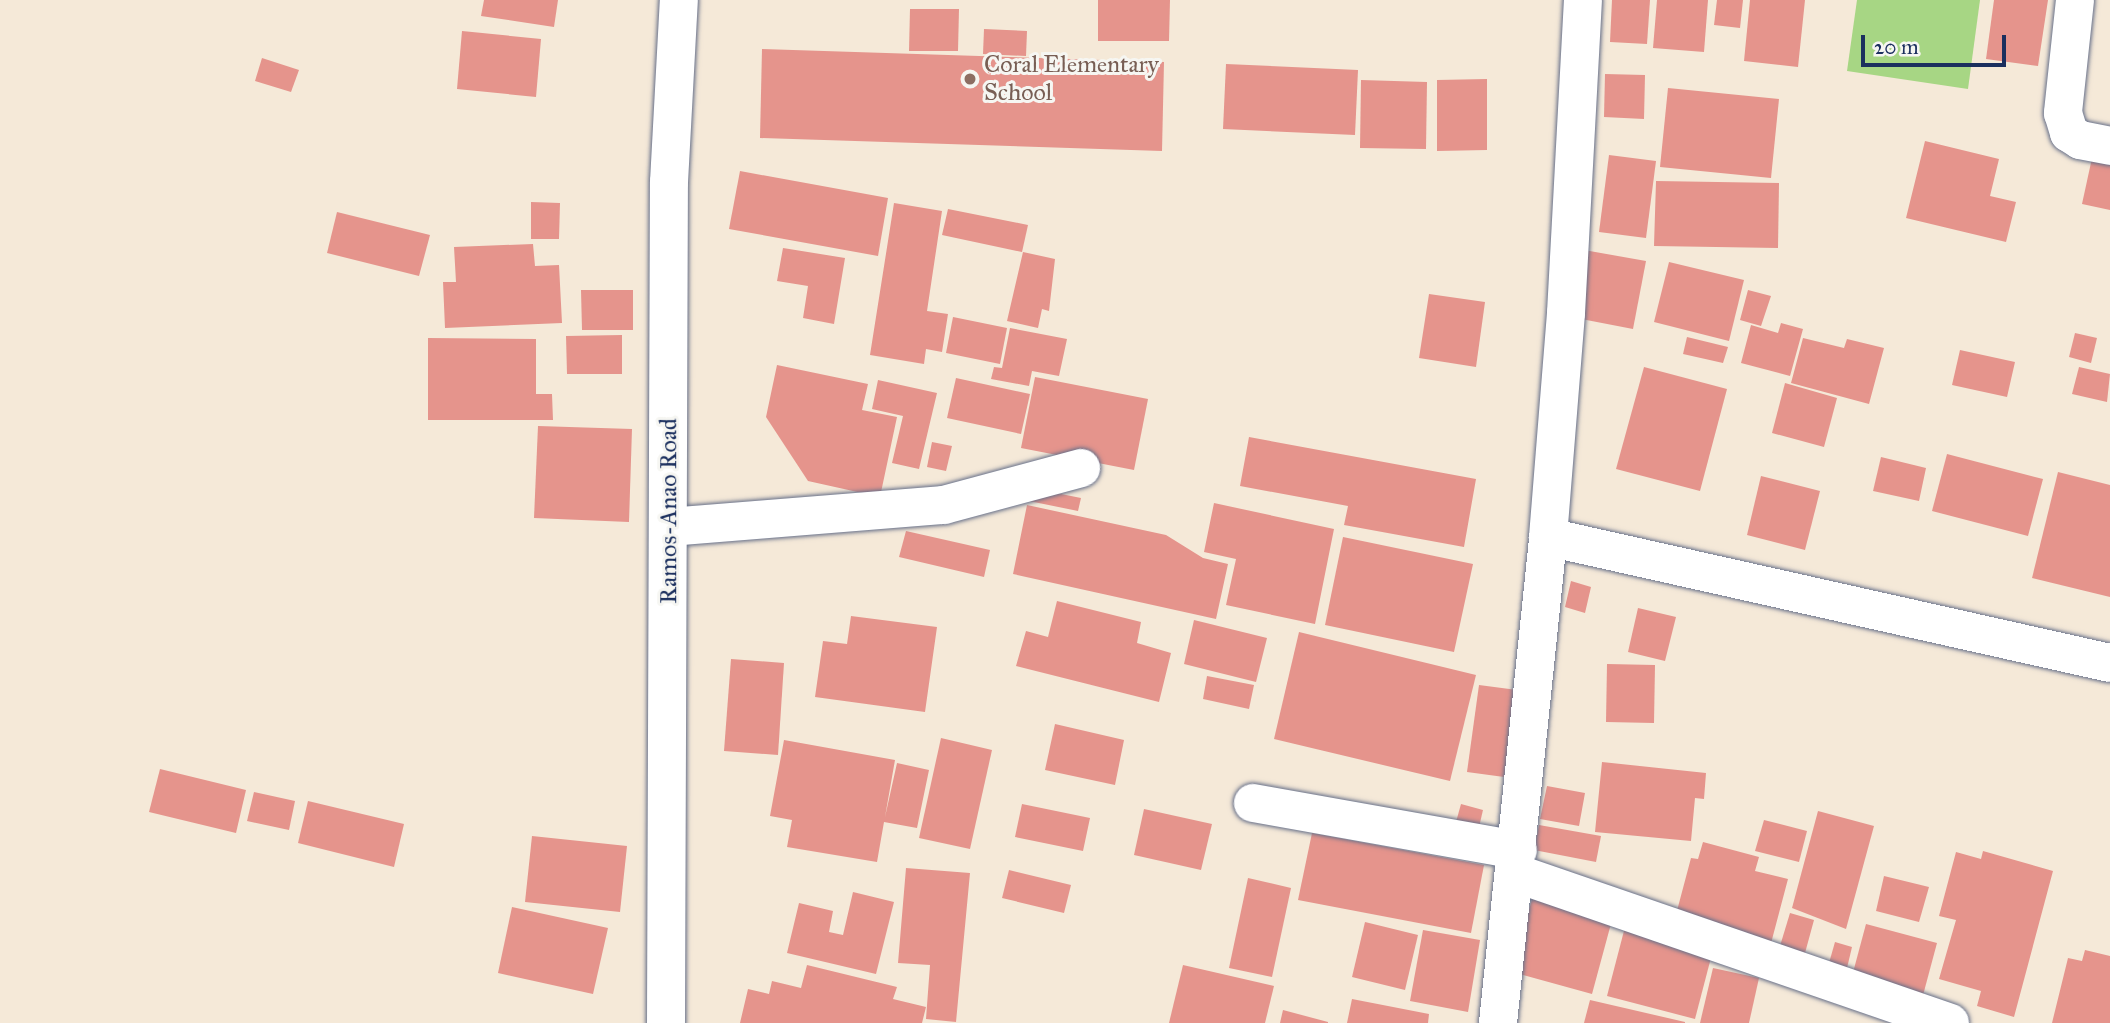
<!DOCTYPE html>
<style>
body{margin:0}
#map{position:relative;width:2110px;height:1023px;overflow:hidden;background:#f5e9d8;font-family:"IM FELL Great Primer",serif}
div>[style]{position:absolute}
.green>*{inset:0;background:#a7d684}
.building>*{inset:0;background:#e5948c}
.roads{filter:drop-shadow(0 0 2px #677089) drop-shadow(0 0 2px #677089)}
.minor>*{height:38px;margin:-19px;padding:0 19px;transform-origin:19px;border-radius:19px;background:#fff}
.secondary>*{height:38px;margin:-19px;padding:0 19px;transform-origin:19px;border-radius:19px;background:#fff}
.dots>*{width:19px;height:19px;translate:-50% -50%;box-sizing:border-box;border:4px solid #f6f6f2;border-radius:50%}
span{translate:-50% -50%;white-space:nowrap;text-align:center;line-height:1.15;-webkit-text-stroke:6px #f6f6f2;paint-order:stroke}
.education-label{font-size:24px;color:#785e54}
.left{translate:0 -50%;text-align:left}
.street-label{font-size:24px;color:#1b2f5e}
.scale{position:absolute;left:1861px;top:35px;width:145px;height:32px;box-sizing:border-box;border:4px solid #1b2f5e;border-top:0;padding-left:9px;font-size:21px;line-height:24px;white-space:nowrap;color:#1b2f5e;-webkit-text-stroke:5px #f6f6f2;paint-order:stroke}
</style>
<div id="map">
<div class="green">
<div style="clip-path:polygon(1857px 0,1980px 0,1968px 89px,1847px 71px)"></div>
</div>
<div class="building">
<div style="clip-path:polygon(484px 0,558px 0,554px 27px,481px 16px)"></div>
<div style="clip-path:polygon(1098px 0,1170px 0,1169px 41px,1098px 41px)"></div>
<div style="clip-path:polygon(1612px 0,1650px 0,1647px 44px,1610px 42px)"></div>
<div style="clip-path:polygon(1657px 0,1708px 0,1704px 52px,1653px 48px)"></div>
<div style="clip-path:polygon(1717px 0,1743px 0,1740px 28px,1714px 25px)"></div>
<div style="clip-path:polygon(1750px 0,1805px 0,1798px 67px,1744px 61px)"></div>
<div style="clip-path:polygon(1994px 0,2048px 0,2038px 66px,1986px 59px)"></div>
<div style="clip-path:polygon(910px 9px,959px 9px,958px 51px,909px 51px)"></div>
<div style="clip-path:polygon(984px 29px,1027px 31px,1026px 56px,983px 54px)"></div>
<div style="clip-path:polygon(462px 31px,541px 39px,536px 97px,457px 89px)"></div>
<div style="clip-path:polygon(762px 49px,1164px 62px,1162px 151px,760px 138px)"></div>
<div style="clip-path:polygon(262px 58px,299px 70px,291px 92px,255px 81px)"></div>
<div style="clip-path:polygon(1226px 64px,1358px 70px,1355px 135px,1223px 129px)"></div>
<div style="clip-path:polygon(1605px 74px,1645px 75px,1644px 119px,1604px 117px)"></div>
<div style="clip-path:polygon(1487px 79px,1487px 150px,1437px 151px,1437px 80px)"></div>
<div style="clip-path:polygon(1361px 80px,1427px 82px,1426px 149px,1360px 148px)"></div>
<div style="clip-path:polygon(1668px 88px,1779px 99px,1771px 178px,1660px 167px)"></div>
<div style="clip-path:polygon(1925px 141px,1999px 159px,1990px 196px,2016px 202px,2006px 242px,1906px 218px)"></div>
<div style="clip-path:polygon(1609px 155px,1656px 161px,1646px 238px,1599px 232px)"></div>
<div style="clip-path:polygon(2092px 158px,2110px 162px,2110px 210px,2082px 204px)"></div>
<div style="clip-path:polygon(740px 171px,888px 198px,878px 256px,729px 229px)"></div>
<div style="clip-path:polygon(1656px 181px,1779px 183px,1778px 248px,1654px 246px)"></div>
<div style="clip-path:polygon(531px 202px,560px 203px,559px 239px,531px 239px)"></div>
<div style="clip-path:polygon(894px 203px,942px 211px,927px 311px,948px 314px,942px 352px,926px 349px,924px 364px,870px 355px)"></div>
<div style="clip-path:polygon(948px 209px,1028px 225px,1022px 252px,942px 235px)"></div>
<div style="clip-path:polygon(337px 212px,430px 235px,419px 276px,327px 253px)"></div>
<div style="clip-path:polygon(533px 244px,535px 266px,559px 265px,562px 323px,445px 328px,443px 282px,456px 282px,454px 247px)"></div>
<div style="clip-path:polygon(783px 248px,845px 258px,834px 324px,803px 318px,808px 286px,777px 281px)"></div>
<div style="clip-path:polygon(1584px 250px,1646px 261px,1633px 329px,1571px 317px)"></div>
<div style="clip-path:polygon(1023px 252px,1055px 259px,1049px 311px,1042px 309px,1038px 328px,1007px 321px)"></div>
<div style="clip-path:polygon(1669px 262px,1744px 280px,1729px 341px,1654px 322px)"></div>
<div style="clip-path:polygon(581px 290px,633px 290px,633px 330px,582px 330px)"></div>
<div style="clip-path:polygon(1748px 290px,1771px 296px,1761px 326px,1740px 320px)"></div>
<div style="clip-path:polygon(1429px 294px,1485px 302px,1476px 367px,1419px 358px)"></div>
<div style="clip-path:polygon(953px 317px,1007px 328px,1000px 364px,946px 353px)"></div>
<div style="clip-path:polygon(1781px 323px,1803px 329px,1790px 376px,1741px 363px,1751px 325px,1778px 333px)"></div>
<div style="clip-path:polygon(1010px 328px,1067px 339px,1059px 376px,1032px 371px,1029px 386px,991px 379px,994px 367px,1002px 368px)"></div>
<div style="clip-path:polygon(2075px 333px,2097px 338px,2091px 363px,2069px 357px)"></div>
<div style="clip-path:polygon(622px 335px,622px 374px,567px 374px,566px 336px)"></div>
<div style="clip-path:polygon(1687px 337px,1728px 347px,1723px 363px,1683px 354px)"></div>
<div style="clip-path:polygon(428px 338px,536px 339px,536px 394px,552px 394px,553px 420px,428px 420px)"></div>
<div style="clip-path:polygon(1803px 338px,1844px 348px,1847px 339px,1884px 348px,1869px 404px,1791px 383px)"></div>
<div style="clip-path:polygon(1960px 350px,2015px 362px,2007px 397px,1952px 385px)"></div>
<div style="clip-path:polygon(777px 365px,868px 384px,862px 410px,897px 417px,880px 497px,808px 481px,766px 417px)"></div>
<div style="clip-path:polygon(1644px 367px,1727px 389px,1700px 491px,1616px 469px)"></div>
<div style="clip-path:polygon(2079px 367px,2110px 374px,2107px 402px,2072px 394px)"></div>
<div style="clip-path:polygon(1035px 377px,1148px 399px,1134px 470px,1021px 448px)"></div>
<div style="clip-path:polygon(956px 378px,1030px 394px,1021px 434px,947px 418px)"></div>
<div style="clip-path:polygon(878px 380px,937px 393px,919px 469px,892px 463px,903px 416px,872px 409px)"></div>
<div style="clip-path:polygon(1785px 383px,1837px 398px,1824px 447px,1772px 433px)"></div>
<div style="clip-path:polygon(538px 426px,632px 429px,629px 522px,534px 518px)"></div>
<div style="clip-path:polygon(1249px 437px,1476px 479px,1464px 547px,1344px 525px,1348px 506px,1240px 486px)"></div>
<div style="clip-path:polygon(932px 442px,952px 446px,946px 471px,927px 467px)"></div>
<div style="clip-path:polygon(1947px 454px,2043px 479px,2028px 536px,1932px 511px)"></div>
<div style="clip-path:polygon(1881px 457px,1926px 468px,1919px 501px,1873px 491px)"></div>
<div style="clip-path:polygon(2058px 472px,2110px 485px,2110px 597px,2032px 578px)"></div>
<div style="clip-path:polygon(1761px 476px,1820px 491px,1805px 550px,1747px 535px)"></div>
<div style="clip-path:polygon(1031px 488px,1081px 498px,1078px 511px,1029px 501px)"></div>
<div style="clip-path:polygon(1214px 503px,1334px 529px,1315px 624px,1226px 605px,1236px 559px,1204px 552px)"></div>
<div style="clip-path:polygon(1027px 505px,1166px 535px,1203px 558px,1228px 564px,1216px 619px,1013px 574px)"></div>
<div style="clip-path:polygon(906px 531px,990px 550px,984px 577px,899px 557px)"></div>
<div style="clip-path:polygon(1343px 537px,1473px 564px,1454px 652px,1325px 625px)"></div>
<div style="clip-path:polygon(1571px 581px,1591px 587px,1585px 613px,1565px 607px)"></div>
<div style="clip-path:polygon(1057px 601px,1141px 622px,1137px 643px,1171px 653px,1159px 702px,1016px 666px,1026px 631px,1048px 637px)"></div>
<div style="clip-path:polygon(1638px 608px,1676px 617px,1665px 661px,1628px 652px)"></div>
<div style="clip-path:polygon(851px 616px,937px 627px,925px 712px,815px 697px,823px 641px,847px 644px)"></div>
<div style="clip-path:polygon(1194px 620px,1267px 638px,1256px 682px,1184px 664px)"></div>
<div style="clip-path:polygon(1299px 632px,1476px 675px,1450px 781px,1274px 739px)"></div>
<div style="clip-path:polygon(731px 659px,784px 663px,778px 755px,724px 751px)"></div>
<div style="clip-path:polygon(1607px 664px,1655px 665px,1654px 723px,1606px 722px)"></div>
<div style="clip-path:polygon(1207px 676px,1254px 685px,1249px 709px,1203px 699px)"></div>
<div style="clip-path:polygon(1479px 685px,1517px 690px,1504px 777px,1467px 772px)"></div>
<div style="clip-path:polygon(1055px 724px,1124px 740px,1115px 785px,1045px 770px)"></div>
<div style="clip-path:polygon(941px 738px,992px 750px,970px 849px,919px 838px)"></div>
<div style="clip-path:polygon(784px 740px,895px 760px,885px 817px,897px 763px,929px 770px,917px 828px,884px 822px,877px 862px,787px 847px,792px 820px,770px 816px)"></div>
<div style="clip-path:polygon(1602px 762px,1706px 773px,1704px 799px,1695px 798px,1691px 841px,1595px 832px)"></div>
<div style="clip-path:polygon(160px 769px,246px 790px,236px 833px,149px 812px)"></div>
<div style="clip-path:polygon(1547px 786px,1585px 793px,1579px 826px,1540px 819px)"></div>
<div style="clip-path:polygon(254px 792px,295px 801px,289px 830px,247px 821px)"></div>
<div style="clip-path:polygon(308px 801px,404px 824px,394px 867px,298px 843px)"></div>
<div style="clip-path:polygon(1022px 804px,1090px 818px,1083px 851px,1015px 837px)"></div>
<div style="clip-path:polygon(1461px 804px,1483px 810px,1479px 827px,1456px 822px)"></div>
<div style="clip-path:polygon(1144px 809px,1212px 824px,1201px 870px,1134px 855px)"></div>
<div style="clip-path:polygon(1818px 811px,1874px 826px,1846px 929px,1792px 908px)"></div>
<div style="clip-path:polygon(1764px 820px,1807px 831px,1799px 862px,1755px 851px)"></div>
<div style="clip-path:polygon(1539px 825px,1601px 836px,1596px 862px,1534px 850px)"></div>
<div style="clip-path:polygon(1312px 833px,1484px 865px,1471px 933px,1298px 900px)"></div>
<div style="clip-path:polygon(532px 836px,627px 846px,620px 912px,525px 902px)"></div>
<div style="clip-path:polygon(1703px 842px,1759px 857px,1755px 871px,1788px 879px,1770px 947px,1674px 922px,1691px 858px,1698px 859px)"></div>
<div style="clip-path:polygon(1983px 851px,2053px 871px,2014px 1017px,1977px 1006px,1981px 991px,1939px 979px,1956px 920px,1939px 916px,1956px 852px,1981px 859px)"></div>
<div style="clip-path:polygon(906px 868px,970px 873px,956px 1022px,926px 1019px,930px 965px,898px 963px)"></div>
<div style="clip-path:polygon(1009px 870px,1071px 885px,1064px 913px,1002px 898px)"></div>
<div style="clip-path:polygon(1884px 876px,1929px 887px,1919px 922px,1876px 911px)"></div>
<div style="clip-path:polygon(1248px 878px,1291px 888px,1272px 977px,1229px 968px)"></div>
<div style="clip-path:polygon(853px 892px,894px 902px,876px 974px,787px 953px,799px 903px,833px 911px,829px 932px,843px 935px)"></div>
<div style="clip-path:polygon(1532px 899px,1612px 920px,1592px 994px,1512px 972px)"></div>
<div style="clip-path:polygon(512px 907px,608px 928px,593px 994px,498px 973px)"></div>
<div style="clip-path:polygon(1790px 913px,1814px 920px,1805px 953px,1780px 946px)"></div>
<div style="clip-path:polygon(1365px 922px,1418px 935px,1405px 990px,1352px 977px)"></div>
<div style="clip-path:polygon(1866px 924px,1937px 943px,1922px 999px,1851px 980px)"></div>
<div style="clip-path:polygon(1625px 927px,1713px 950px,1695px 1019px,1607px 996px)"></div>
<div style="clip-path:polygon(1423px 930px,1480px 940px,1468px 1012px,1410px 1001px)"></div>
<div style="clip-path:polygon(1835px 942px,1852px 947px,1847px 968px,1829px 963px)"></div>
<div style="clip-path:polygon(2085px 950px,2110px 956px,2110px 1023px,2052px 1023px,2068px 958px,2082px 961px)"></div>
<div style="clip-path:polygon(807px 965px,897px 987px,893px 999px,926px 1007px,922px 1023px,740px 1023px,748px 989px,769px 994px,772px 981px,801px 988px)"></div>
<div style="clip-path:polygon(1183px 965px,1274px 986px,1265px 1023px,1169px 1023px)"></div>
<div style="clip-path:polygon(1713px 968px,1759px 978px,1749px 1023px,1700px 1023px)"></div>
<div style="clip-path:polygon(1352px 999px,1429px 1014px,1428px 1023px,1347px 1023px)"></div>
<div style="clip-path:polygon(1590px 1000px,1685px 1022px,1685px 1023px,1584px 1023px)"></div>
<div style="clip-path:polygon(1283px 1010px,1328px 1022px,1328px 1023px,1280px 1023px)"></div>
</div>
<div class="roads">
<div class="minor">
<div style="left:2075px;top:0;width:114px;rotate:96.1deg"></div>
<div style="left:2063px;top:113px;width:21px;rotate:73deg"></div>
<div style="left:2069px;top:133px;width:13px;rotate:32deg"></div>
<div style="left:2080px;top:140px;width:31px;rotate:11deg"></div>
<div style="left:669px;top:527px;width:276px;rotate:-4.6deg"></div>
<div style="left:944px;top:505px;width:142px;rotate:-15.1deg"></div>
<div style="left:1548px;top:537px;width:576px;rotate:12.64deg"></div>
<div style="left:1253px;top:803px;width:269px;rotate:10.1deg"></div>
<div style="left:1515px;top:873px;width:460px;rotate:19deg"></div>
<div style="left:1498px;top:1023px;width:489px;rotate:-84.1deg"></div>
<div style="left:1548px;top:537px;width:225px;rotate:-85.4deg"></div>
<div style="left:1566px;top:313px;width:313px;rotate:-86.9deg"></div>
</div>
<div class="secondary">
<div style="left:666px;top:1023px;width:841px;rotate:-89.8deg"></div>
<div style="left:669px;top:182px;width:182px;rotate:-86.9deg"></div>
</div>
</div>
<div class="dots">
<div style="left:970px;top:79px;background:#8d6e63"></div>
</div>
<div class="education-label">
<span class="left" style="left:984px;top:79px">Coral Elementary<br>School</span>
</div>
<div class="street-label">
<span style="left:669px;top:511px;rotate:-90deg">Ramos-Anao Road</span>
</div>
<div class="scale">20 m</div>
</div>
